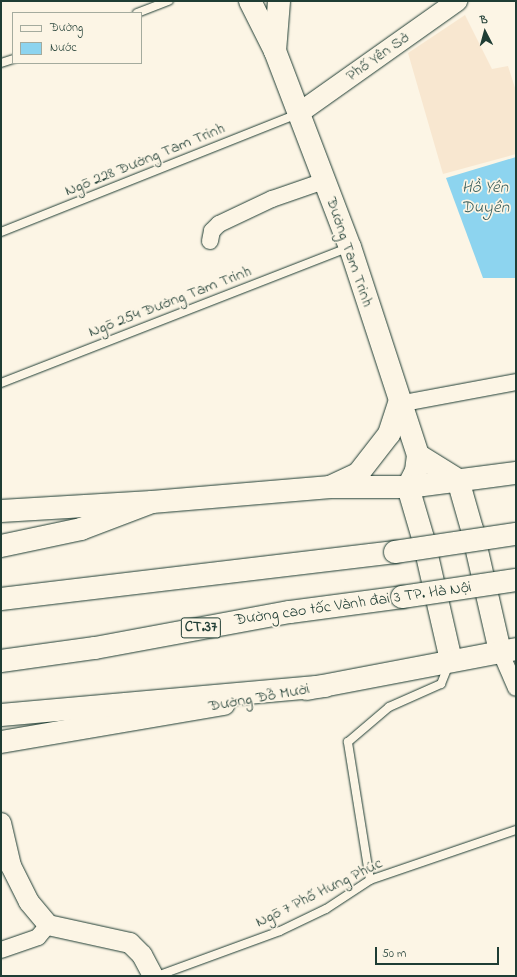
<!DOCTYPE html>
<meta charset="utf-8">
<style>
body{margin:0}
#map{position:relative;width:517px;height:977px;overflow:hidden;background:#fcf5e5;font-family:"Indie Flower",sans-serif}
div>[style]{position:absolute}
.built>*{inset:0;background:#f8e7d0}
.water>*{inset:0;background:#8dd4ef}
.roads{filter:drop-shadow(0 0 1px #1f3d34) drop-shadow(0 0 1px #1f3d34)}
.service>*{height:8px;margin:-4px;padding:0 4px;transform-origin:4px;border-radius:4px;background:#fcf5e5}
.minor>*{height:16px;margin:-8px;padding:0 8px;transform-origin:8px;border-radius:8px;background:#fcf5e5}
.tertiary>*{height:20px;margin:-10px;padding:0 10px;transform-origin:10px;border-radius:10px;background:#fcf5e5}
.secondary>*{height:22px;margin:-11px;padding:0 11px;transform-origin:11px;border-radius:11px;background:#fcf5e5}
.primary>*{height:22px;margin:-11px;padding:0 11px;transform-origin:11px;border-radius:11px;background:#fcf5e5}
.motorway>*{height:22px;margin:-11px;padding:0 11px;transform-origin:11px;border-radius:11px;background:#fcf5e5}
.bridges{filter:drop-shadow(0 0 1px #1f3d34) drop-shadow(0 0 1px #1f3d34)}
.motorway-bridge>*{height:22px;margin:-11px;padding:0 11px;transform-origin:11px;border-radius:11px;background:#fcf5e5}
span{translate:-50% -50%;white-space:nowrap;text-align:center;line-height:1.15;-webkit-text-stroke:3.5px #fcf5e5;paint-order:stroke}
.shield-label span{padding:1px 3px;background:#fcf5e5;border:1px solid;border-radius:3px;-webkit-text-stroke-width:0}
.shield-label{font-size:15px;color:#1f3d34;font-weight:700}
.street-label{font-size:16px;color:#1f3d34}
.water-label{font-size:17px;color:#355b59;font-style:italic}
.frame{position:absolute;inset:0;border:2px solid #1f3d34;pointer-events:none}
.legend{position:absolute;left:12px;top:12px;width:130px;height:52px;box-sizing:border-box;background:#fcf5e5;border:1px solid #a4ab9e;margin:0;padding:5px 7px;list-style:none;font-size:12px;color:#1f3d34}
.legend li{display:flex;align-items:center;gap:8px;height:20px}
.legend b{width:20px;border:1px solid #a4ab9e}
.north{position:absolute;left:465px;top:12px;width:40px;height:40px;-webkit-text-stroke:3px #fcf5e5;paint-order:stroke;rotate:354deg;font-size:11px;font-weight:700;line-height:16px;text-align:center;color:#1f3d34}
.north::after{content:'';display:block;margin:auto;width:14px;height:18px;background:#1f3d34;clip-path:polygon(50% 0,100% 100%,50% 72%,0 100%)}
.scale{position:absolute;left:375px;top:947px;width:124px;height:18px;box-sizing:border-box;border:2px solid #1f3d34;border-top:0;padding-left:5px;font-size:12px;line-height:14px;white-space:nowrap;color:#1f3d34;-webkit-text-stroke:3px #fcf5e5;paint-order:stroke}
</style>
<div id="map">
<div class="built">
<div style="clip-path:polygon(465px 15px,492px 69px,508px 66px,516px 91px,516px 154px,443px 174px,408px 53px)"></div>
</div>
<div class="water">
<div style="clip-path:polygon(516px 157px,516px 278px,483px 278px,446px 178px)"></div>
</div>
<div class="roads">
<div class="service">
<div style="left:137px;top:13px;width:34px;rotate:-21deg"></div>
<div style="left:1px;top:63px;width:13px;rotate:-18deg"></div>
<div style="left:1px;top:232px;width:319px;rotate:-21.7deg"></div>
<div style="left:1px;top:383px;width:374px;rotate:-21.3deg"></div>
<div style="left:370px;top:880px;width:140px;rotate:-99.1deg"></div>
<div style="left:348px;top:742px;width:54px;rotate:-40.5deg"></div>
<div style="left:389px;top:707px;width:57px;rotate:-23.9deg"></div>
<div style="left:441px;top:684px;width:22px;rotate:-68deg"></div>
<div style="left:157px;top:976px;width:131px;rotate:-20.1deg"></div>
<div style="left:280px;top:931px;width:51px;rotate:-25.6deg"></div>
<div style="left:326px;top:909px;width:53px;rotate:-33.4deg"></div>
<div style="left:370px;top:880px;width:154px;rotate:-18.9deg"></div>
</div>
<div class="minor">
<div style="left:210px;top:241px;width:10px;rotate:-79deg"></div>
<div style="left:212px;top:231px;width:10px;rotate:-45deg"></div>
<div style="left:219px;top:224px;width:59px;rotate:-25.3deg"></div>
<div style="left:272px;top:199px;width:55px;rotate:-19.1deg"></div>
<div style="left:399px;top:404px;width:119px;rotate:-10.6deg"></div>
<div style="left:500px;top:651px;width:40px;rotate:66.6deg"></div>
<div style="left:1px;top:950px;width:39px;rotate:-19deg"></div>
<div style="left:38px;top:937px;width:16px;rotate:-50deg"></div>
</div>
<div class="tertiary">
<div style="left:299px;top:113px;width:194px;rotate:-35.3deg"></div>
<div style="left:1px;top:823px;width:44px;rotate:76.9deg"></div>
<div style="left:11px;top:866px;width:40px;rotate:63.4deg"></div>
<div style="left:29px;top:902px;width:30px;rotate:50deg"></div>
<div style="left:48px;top:925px;width:84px;rotate:12.4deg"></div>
<div style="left:130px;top:943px;width:17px;rotate:45deg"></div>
<div style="left:142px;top:955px;width:24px;rotate:62deg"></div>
</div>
<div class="secondary">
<div style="left:250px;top:1px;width:56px;rotate:63.4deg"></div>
<div style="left:275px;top:51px;width:210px;rotate:69.1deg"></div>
<div style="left:350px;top:247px;width:219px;rotate:71.9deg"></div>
<div style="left:418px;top:455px;width:16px;rotate:97deg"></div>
<div style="left:416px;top:471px;width:18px;rotate:117deg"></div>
<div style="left:408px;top:487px;width:53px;rotate:73.6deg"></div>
<div style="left:423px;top:538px;width:125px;rotate:77.1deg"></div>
<div style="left:275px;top:51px;width:50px;rotate:-85.4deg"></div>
<div style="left:418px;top:455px;width:47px;rotate:32deg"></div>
<div style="left:458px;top:480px;width:51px;rotate:74.1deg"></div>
<div style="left:472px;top:529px;width:125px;rotate:77.1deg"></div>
</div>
<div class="primary">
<div style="left:332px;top:486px;width:29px;rotate:-25deg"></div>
<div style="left:358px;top:474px;width:51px;rotate:-52.2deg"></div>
<div style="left:389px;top:434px;width:32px;rotate:-72deg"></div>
<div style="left:1px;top:511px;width:151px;rotate:-3.4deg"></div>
<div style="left:152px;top:502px;width:179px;rotate:-4.8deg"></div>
<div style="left:330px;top:487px;width:78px"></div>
<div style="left:408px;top:487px;width:109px;rotate:-7.4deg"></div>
<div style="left:307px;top:689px;width:213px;rotate:-10.8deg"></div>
<div style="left:1px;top:742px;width:226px;rotate:-9.7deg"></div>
</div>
<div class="motorway">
<div style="left:1px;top:546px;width:82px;rotate:-12deg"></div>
<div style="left:81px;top:529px;width:76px;rotate:-20.8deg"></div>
<div style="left:1px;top:599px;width:397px;rotate:-6.8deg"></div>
<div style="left:1px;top:661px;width:95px;rotate:-7.9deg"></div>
<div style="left:95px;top:648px;width:198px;rotate:-10.5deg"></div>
<div style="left:290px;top:612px;width:113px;rotate:-7.6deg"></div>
<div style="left:1px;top:715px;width:325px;rotate:-5.1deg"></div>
</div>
</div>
<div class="bridges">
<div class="motorway-bridge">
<div style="left:395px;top:552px;width:122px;rotate:-8.5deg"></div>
<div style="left:402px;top:597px;width:115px;rotate:-8.5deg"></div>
</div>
</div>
<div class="shield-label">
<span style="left:201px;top:628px">CT.37</span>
</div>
<div class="street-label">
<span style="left:378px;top:57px;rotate:-35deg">Phố Yên Sở</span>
<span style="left:145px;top:160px;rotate:-22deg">Ngõ 228 Đường Tam Trinh</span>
<span style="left:349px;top:252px;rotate:71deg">Đường Tam Trinh</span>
<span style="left:170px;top:302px;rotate:-21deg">Ngõ 254 Đường Tam Trinh</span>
<span style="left:353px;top:604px;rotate:-8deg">Đường cao tốc Vành đai 3 TP. Hà Nội</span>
<span style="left:259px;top:698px;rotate:-10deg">Đường Đỗ Mười</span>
<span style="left:319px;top:893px;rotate:-26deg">Ngõ 7 Phố Hưng Phúc</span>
</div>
<div class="water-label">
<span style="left:485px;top:198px">Hồ Yên<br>Duyên</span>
</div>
<div class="frame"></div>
<ul class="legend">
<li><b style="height:5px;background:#fcf5e5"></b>Đường</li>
<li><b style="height:11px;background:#8dd4ef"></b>Nước</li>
</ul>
<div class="north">B</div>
<div class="scale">50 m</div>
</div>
